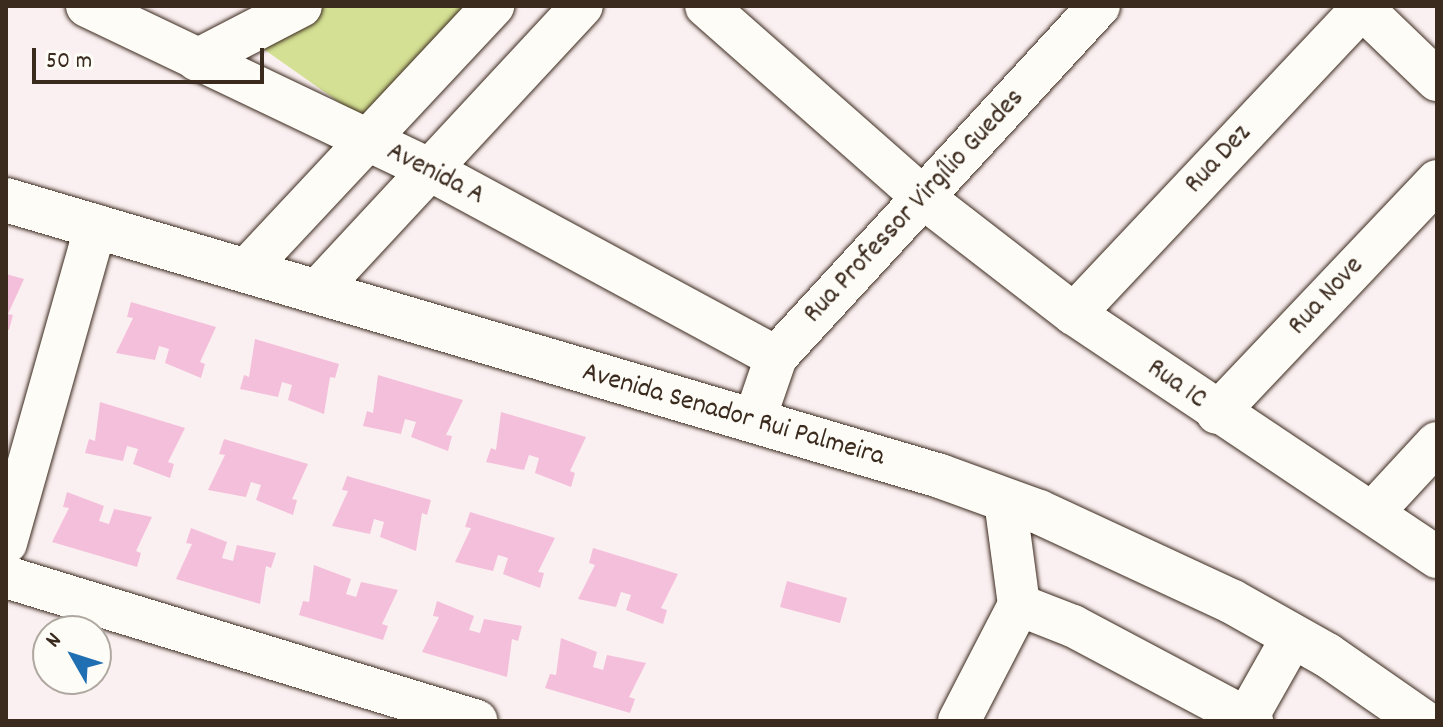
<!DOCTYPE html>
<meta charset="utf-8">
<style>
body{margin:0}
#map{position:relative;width:1443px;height:727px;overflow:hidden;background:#fbf0f1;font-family:Dekko,sans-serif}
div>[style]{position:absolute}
.green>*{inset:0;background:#d4e093}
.building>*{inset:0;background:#f4bfdb}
.roads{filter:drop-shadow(0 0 2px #3b2a1e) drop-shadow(0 0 2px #3b2a1e)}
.minor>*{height:42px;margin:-21px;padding:0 21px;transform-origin:21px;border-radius:21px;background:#fdfcf7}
.major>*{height:44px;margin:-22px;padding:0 22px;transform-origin:22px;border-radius:22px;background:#fdfcf7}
span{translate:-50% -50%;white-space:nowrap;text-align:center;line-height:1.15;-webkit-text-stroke:8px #fdfcf7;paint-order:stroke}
.street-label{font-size:28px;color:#3b2a1e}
.frame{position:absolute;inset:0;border:8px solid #3b2a1e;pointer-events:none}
.north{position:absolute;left:32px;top:615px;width:80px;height:80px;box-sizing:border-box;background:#fdfcf7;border:2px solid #afa8a0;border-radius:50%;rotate:309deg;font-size:22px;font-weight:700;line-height:32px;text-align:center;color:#3b2a1e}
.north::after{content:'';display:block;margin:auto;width:28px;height:36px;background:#1f6fb2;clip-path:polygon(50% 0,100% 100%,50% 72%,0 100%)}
.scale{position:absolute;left:32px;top:48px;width:232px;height:36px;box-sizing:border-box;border:4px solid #3b2a1e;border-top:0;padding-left:10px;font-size:24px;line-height:28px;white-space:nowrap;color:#3b2a1e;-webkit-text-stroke:6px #fdfcf7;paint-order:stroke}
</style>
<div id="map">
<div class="green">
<div style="clip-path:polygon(327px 6px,482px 6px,370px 124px,255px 43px)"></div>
</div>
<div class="building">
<div style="clip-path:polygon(6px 274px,24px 279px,8px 314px,13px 315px,9px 330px,6px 329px)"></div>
<div style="clip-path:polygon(131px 302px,216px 327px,200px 362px,205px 364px,201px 378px,165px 363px,169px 349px,159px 346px,155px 360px,116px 353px,133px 318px,127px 317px)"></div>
<div style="clip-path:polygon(255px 339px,339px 364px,335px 378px,330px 377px,324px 414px,288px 400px,292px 385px,282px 382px,278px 397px,240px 389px,244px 375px,249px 377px)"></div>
<div style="clip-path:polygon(378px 375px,463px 400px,446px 435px,452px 436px,448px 451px,411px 437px,416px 422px,405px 419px,401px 434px,363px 426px,367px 411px,373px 413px)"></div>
<div style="clip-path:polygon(100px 402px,185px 428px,168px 462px,174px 464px,170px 478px,133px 464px,138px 449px,127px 446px,123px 461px,85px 453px,89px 439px,95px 441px)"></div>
<div style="clip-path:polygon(501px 412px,586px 437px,570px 471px,575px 473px,571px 487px,535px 473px,539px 458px,529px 455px,524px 470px,486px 462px,491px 448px,496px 450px)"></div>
<div style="clip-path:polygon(224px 439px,308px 464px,292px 499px,297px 500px,293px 515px,256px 500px,261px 485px,251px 482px,246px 497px,208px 490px,225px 455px,219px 454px)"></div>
<div style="clip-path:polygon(347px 476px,431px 500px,427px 515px,422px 513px,416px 551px,380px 537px,384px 522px,374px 519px,370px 534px,332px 526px,348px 491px,342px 490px)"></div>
<div style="clip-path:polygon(67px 492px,104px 506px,99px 521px,109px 524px,114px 509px,152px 517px,136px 551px,141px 553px,137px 567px,52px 542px,69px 508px,63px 507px)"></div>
<div style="clip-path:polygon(470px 512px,555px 538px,538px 572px,544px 573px,540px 588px,503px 574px,508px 558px,498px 555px,493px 571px,455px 562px,471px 528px,465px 527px)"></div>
<div style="clip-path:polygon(191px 528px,227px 542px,222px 558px,233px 561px,237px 545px,276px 553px,271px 568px,266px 566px,260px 604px,176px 579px,192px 544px,186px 543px)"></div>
<div style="clip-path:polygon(593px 548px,678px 574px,661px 608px,667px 610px,663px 624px,626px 610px,631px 595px,621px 592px,616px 607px,578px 599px,595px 565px,589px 563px)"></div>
<div style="clip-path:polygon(314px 565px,351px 579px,346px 594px,356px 597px,361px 582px,398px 590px,382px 624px,388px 626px,383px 640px,299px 615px,303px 601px,309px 602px)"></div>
<div style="clip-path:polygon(787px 581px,847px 598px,840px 623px,780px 607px)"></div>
<div style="clip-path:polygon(437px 601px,474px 616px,469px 630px,480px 633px,484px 619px,522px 626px,518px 641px,512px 639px,507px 677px,422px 652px,439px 617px,433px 616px)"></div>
<div style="clip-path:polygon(561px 638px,597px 652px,593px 667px,603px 670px,607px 655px,646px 663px,629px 697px,635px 699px,630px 713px,545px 688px,550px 674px,556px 675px)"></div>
</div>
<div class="roads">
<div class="minor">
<div style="left:87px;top:6px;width:378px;rotate:25.5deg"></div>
<div style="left:428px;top:169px;width:396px;rotate:28.4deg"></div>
<div style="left:706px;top:6px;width:292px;rotate:41.4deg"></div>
<div style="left:925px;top:199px;width:188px;rotate:37.7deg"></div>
<div style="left:1074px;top:314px;width:437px;rotate:33.8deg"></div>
<div style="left:1360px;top:6px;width:107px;rotate:43.9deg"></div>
<div style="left:197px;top:60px;width:117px;rotate:-27.4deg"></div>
<div style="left:246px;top:270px;width:362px;rotate:-46.9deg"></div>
<div style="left:317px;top:291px;width:389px;rotate:-47.1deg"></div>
<div style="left:1074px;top:314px;width:423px;rotate:-46.7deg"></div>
<div style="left:1217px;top:413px;width:320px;rotate:-46.5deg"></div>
<div style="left:754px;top:421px;width:68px;rotate:-71deg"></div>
<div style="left:776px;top:357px;width:477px;rotate:-47.4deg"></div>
<div style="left:1373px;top:512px;width:94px;rotate:-47.2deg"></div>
<div style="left:6px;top:543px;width:330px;rotate:-74.2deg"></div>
<div style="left:6px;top:577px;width:492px;rotate:17deg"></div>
<div style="left:1019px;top:605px;width:58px;rotate:21.3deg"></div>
<div style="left:1073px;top:626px;width:203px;rotate:28deg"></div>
<div style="left:959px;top:721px;width:131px;rotate:-62.7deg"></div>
<div style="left:1019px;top:605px;width:106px;rotate:-97.6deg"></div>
<div style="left:1245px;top:721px;width:98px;rotate:-60.5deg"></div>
</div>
<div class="major">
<div style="left:6px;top:200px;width:974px;rotate:16.46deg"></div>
<div style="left:940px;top:476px;width:105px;rotate:20deg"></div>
<div style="left:1039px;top:512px;width:212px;rotate:24.9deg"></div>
<div style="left:1231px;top:601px;width:110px;rotate:29.4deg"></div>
<div style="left:1327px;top:655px;width:116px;rotate:34.8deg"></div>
</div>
</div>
<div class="street-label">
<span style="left:1219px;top:160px;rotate:-47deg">Rua Dez</span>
<span style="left:435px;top:175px;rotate:27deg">Avenida A</span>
<span style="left:915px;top:207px;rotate:-47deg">Rua Professor Virgílio Guedes</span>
<span style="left:1327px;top:297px;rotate:-47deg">Rua Nove</span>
<span style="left:1176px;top:385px;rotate:35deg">Rua 1C</span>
<span style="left:733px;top:416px;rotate:16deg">Avenida Senador Rui Palmeira</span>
</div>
<div class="frame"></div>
<div class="north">N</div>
<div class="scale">50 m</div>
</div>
